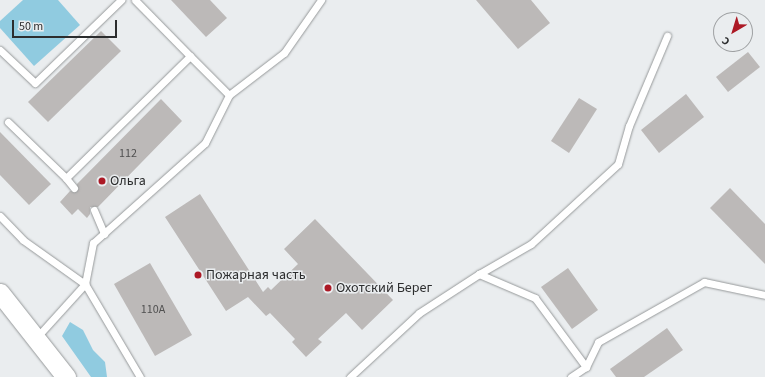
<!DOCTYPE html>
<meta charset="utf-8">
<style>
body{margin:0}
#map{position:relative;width:765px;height:377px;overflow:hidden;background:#eaedef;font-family:"Source Sans 3",sans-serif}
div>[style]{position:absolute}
.green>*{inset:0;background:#90cbe0}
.building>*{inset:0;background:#bcb9b8}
.roads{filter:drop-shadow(0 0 1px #96999a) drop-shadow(0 0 1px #96999a)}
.lane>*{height:7px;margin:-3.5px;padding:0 3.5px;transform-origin:3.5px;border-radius:3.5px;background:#fff}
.secondary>*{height:19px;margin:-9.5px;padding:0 9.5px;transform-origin:9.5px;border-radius:9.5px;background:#fff}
.dots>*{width:11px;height:11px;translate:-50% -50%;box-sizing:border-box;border:2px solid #eaedef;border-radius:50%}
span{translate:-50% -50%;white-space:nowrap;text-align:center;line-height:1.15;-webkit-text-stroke:3px #eaedef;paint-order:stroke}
.number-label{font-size:12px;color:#505050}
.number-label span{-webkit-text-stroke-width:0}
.poi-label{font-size:14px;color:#2c2d2e}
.left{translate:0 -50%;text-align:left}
.north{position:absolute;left:713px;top:12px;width:40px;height:40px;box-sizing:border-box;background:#eaedef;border:1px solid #9ea0a2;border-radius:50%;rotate:218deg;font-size:11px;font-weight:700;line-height:16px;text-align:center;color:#2c2d2e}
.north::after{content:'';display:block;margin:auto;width:14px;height:18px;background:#ac1925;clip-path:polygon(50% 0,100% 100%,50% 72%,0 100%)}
.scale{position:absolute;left:12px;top:20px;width:105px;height:18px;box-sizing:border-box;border:2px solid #2c2d2e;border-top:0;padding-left:5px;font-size:12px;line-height:14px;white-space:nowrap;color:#2c2d2e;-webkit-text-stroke:3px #eaedef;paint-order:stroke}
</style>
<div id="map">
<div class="green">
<div style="clip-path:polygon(23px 0,58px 0,80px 25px,34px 66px,0 28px,0 21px)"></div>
<div style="clip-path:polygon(70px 322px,83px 330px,93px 350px,105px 362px,107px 377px,91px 377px,62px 336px)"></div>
</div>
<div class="building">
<div style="clip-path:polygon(171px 0,210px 0,227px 18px,206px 37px)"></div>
<div style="clip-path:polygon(476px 0,531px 0,550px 23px,518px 49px)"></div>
<div style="clip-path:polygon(101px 31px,121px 51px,48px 122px,28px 102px)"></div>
<div style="clip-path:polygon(748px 52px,760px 67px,728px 92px,716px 77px)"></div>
<div style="clip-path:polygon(686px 94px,704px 117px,659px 153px,641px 130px)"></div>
<div style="clip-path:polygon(579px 98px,597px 109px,569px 153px,551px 141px)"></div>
<div style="clip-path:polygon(161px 99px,182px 121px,98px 207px,90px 207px,90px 214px,87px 218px,78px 209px,72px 215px,60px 202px,70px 191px,77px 192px,77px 184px)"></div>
<div style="clip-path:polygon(0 132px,51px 184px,29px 205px,0 175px)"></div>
<div style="clip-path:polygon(730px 188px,765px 224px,765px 264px,710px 208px)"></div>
<div style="clip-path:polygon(200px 194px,263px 292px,268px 287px,271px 290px,298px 264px,284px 249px,315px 219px,393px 300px,362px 330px,346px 313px,318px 339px,322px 342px,306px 357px,292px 342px,295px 339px,270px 313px,266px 316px,248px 297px,226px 311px,165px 217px)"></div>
<div style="clip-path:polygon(150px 263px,192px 335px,155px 356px,114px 284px)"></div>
<div style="clip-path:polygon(568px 268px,598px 310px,572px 329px,541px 287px)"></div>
<div style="clip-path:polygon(667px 328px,683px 350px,644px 377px,616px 377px,610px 369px)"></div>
</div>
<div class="roads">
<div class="lane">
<div style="left:135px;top:0;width:78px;rotate:45.5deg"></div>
<div style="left:0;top:50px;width:48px;rotate:43.3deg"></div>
<div style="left:35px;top:83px;width:120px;rotate:-44deg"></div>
<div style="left:8px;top:122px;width:81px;rotate:44deg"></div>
<div style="left:74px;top:188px;width:13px;rotate:-129deg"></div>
<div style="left:66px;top:178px;width:174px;rotate:-44.5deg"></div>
<div style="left:190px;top:56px;width:55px;rotate:45deg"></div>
<div style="left:94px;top:210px;width:26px;rotate:67deg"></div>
<div style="left:0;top:216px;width:33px;rotate:46deg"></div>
<div style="left:23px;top:240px;width:76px;rotate:35.4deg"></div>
<div style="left:85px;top:284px;width:108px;rotate:59.4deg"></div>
<div style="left:479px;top:274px;width:60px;rotate:-30deg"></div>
<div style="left:531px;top:244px;width:118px;rotate:-42.6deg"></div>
<div style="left:618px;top:164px;width:40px;rotate:-74deg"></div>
<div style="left:629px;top:126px;width:98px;rotate:-67.1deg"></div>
<div style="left:37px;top:337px;width:72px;rotate:-47.8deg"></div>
<div style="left:85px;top:284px;width:42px;rotate:-79deg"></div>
<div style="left:93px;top:243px;width:150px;rotate:-41.8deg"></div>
<div style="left:205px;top:143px;width:54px;rotate:-63.4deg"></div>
<div style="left:229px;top:95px;width:69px;rotate:-37.4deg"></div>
<div style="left:284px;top:53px;width:65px;rotate:-55.1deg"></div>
<div style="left:350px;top:377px;width:94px;rotate:-42.8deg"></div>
<div style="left:419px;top:313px;width:72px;rotate:-33deg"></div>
<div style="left:479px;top:274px;width:61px;rotate:23.2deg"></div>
<div style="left:535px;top:298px;width:86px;rotate:53.5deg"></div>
<div style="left:571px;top:377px;width:18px;rotate:-34deg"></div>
<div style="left:586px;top:367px;width:28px;rotate:-64deg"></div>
<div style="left:598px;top:342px;width:122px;rotate:-29.5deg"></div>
<div style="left:704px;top:282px;width:62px;rotate:12deg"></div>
</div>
<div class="secondary">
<div style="left:0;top:293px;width:107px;rotate:51.8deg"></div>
</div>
</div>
<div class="dots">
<div style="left:102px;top:181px;background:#ac1925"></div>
<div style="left:198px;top:275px;background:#ac1925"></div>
<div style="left:328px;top:288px;background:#ac1925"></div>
</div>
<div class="number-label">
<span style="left:128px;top:154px">112</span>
<span style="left:153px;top:310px">110А</span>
</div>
<div class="poi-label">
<span class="left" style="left:110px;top:181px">Ольга</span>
<span class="left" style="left:206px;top:275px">Пожарная часть</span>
<span class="left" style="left:336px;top:288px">Охотский Берег</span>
</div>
<div class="north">С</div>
<div class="scale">50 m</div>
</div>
